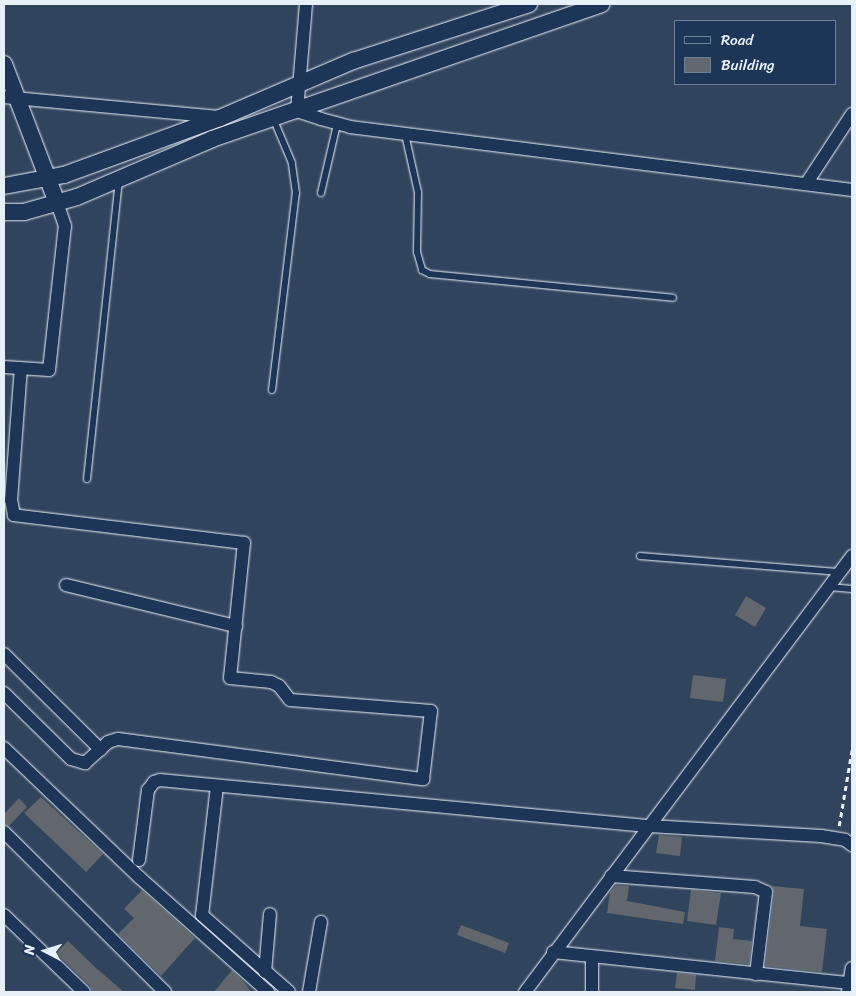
<!DOCTYPE html>
<style>
body{margin:0}
#map{position:relative;width:856px;height:996px;overflow:hidden;background:#31445d;font-family:Sriracha,sans-serif}
div>[style]{position:absolute}
.building>*{inset:0;background:#61676c}
.path>*{height:2.5px;margin-top:-1.25px;transform-origin:0;background:repeating-linear-gradient(90deg,#e8f1f8 0 5px,transparent 0 9px)}
.roads{filter:drop-shadow(0 0 1px #e8f1f8) drop-shadow(0 0 1px #e8f1f8)}
.service>*{height:6px;margin:-3px;padding:0 3px;transform-origin:3px;border-radius:3px;background:#1d3557}
.minor>*{height:12px;margin:-6px;padding:0 6px;transform-origin:6px;border-radius:6px;background:#1d3557}
.tertiary>*{height:16px;margin:-8px;padding:0 8px;transform-origin:8px;border-radius:8px;background:#1d3557}
span{translate:-50% -50%;white-space:nowrap;text-align:center;line-height:1.15;-webkit-text-stroke:5px #1d3557;paint-order:stroke}
.frame{position:absolute;inset:0;border:5px solid #e8f1f8;pointer-events:none}
.legend{position:absolute;left:674px;top:20px;width:162px;height:65px;box-sizing:border-box;background:#1d3557;border:1px solid #6e8097;margin:0;padding:6px 9px;list-style:none;font-size:15px;color:#e8f1f8}
.legend li{display:flex;align-items:center;gap:10px;height:25px}
.legend b{width:25px;border:1px solid #6e8097}
.north{position:absolute;left:20px;top:926px;width:50px;height:50px;-webkit-text-stroke:4px #1d3557;paint-order:stroke;rotate:275deg;font-size:14px;font-weight:700;line-height:20px;text-align:center;color:#e8f1f8}
.north::after{content:'';display:block;margin:auto;width:18px;height:22px;background:#e8f1f8;clip-path:polygon(50% 0,100% 100%,50% 72%,0 100%)}
</style>
<div id="map">
<div class="building">
<div style="clip-path:polygon(746px 596px,766px 608px,755px 627px,735px 615px)"></div>
<div style="clip-path:polygon(693px 675px,726px 679px,723px 702px,690px 698px)"></div>
<div style="clip-path:polygon(41px 797px,103px 854px,86px 872px,24px 813px)"></div>
<div style="clip-path:polygon(19px 798px,27px 807px,9px 826px,4px 824px,4px 814px)"></div>
<div style="clip-path:polygon(659px 835px,682px 837px,680px 856px,656px 853px)"></div>
<div style="clip-path:polygon(616px 885px,629px 886px,627px 901px,685px 912px,683px 924px,607px 913px,610px 892px)"></div>
<div style="clip-path:polygon(772px 886px,804px 889px,800px 926px,827px 929px,822px 972px,765px 966px,774px 893px)"></div>
<div style="clip-path:polygon(142px 890px,195px 938px,161px 976px,118px 934px,134px 918px,124px 909px)"></div>
<div style="clip-path:polygon(691px 890px,721px 893px,716px 925px,687px 921px)"></div>
<div style="clip-path:polygon(461px 925px,509px 943px,505px 953px,457px 935px)"></div>
<div style="clip-path:polygon(719px 927px,734px 929px,733px 939px,752px 941px,749px 964px,715px 961px)"></div>
<div style="clip-path:polygon(68px 941px,96px 968px,124px 992px,92px 992px,90px 986px,56px 953px)"></div>
<div style="clip-path:polygon(232px 970px,244px 982px,251px 992px,214px 992px)"></div>
<div style="clip-path:polygon(677px 973px,696px 975px,695px 990px,675px 988px)"></div>
</div>
<div class="path">
<div style="left:839px;top:826px;width:78px;rotate:-80.4deg"></div>
</div>
<div class="roads">
<div class="service">
<div style="left:405px;top:134px;width:59px;rotate:77.4deg"></div>
<div style="left:418px;top:192px;width:60px;rotate:91deg"></div>
<div style="left:417px;top:252px;width:19px;rotate:74deg"></div>
<div style="left:422px;top:270px;width:9px;rotate:27deg"></div>
<div style="left:430px;top:274px;width:244px;rotate:5.6deg"></div>
<div style="left:321px;top:193px;width:71px;rotate:-76.9deg"></div>
<div style="left:272px;top:390px;width:198px;rotate:-83.1deg"></div>
<div style="left:296px;top:193px;width:30px;rotate:-98deg"></div>
<div style="left:292px;top:163px;width:49px;rotate:-112.9deg"></div>
<div style="left:87px;top:479px;width:301px;rotate:-83.9deg"></div>
<div style="left:640px;top:556px;width:201px;rotate:4.6deg"></div>
<div style="left:829px;top:587px;width:23px;rotate:5deg"></div>
</div>
<div class="minor">
<div style="left:306px;top:4px;width:107px;rotate:94.8deg"></div>
<div style="left:297px;top:111px;width:25px;rotate:18deg"></div>
<div style="left:321px;top:119px;width:30px;rotate:15deg"></div>
<div style="left:350px;top:127px;width:506px;rotate:7.15deg"></div>
<div style="left:4px;top:97px;width:215px;rotate:5.3deg"></div>
<div style="left:806px;top:184px;width:84px;rotate:-56.7deg"></div>
<div style="left:4px;top:367px;width:45px;rotate:3.8deg"></div>
<div style="left:49px;top:370px;width:145px;rotate:-83.7deg"></div>
<div style="left:65px;top:226px;width:24px;rotate:-109deg"></div>
<div style="left:66px;top:585px;width:175px;rotate:13.6deg"></div>
<div style="left:4px;top:654px;width:136px;rotate:44.7deg"></div>
<div style="left:4px;top:693px;width:94px;rotate:44.6deg"></div>
<div style="left:71px;top:759px;width:15px;rotate:16deg"></div>
<div style="left:85px;top:763px;width:31px;rotate:-42deg"></div>
<div style="left:108px;top:742px;width:10px;rotate:-17deg"></div>
<div style="left:118px;top:739px;width:308px;rotate:7.5deg"></div>
<div style="left:423px;top:779px;width:68px;rotate:-83.3deg"></div>
<div style="left:431px;top:711px;width:141px;rotate:-175.5deg"></div>
<div style="left:290px;top:700px;width:18px;rotate:-128deg"></div>
<div style="left:279px;top:686px;width:9px;rotate:-153deg"></div>
<div style="left:271px;top:682px;width:41px;rotate:-174.4deg"></div>
<div style="left:230px;top:678px;width:136px;rotate:-84.1deg"></div>
<div style="left:244px;top:543px;width:232px;rotate:-173.1deg"></div>
<div style="left:14px;top:515px;width:15px;rotate:-101deg"></div>
<div style="left:11px;top:500px;width:132px;rotate:-85.7deg"></div>
<div style="left:4px;top:748px;width:187px;rotate:43.7deg"></div>
<div style="left:139px;top:877px;width:173px;rotate:41.7deg"></div>
<div style="left:217px;top:786px;width:130px;rotate:96.6deg"></div>
<div style="left:202px;top:915px;width:116px;rotate:41.5deg"></div>
<div style="left:4px;top:832px;width:227px;rotate:44.8deg"></div>
<div style="left:139px;top:860px;width:71px;rotate:-82.7deg"></div>
<div style="left:148px;top:790px;width:10px;rotate:-53deg"></div>
<div style="left:154px;top:782px;width:6px;rotate:-18deg"></div>
<div style="left:160px;top:780px;width:491px;rotate:5.4deg"></div>
<div style="left:649px;top:826px;width:172px;rotate:3.3deg"></div>
<div style="left:821px;top:836px;width:24px;rotate:9deg"></div>
<div style="left:845px;top:840px;width:9px;rotate:36deg"></div>
<div style="left:611px;top:876px;width:144px;rotate:4.4deg"></div>
<div style="left:755px;top:887px;width:12px;rotate:24deg"></div>
<div style="left:766px;top:892px;width:83px;rotate:97deg"></div>
<div style="left:4px;top:915px;width:111px;rotate:43.9deg"></div>
<div style="left:553px;top:952px;width:298px;rotate:6deg"></div>
<div style="left:265px;top:972px;width:58px;rotate:-85.1deg"></div>
<div style="left:309px;top:992px;width:71px;rotate:-80.3deg"></div>
<div style="left:525px;top:992px;width:545px;rotate:-53.13deg"></div>
<div style="left:592px;top:992px;width:35px;rotate:-90deg"></div>
<div style="left:848px;top:992px;width:24px;rotate:-81deg"></div>
</div>
<div class="tertiary">
<div style="left:4px;top:64px;width:149px;rotate:69.1deg"></div>
<div style="left:4px;top:186px;width:61px;rotate:-10.4deg"></div>
<div style="left:64px;top:175px;width:166px;rotate:-20.1deg"></div>
<div style="left:220px;top:118px;width:145px;rotate:-23.2deg"></div>
<div style="left:353px;top:61px;width:185px;rotate:-17.9deg"></div>
<div style="left:4px;top:212px;width:20px"></div>
<div style="left:24px;top:212px;width:55px;rotate:-15.8deg"></div>
<div style="left:77px;top:197px;width:147px;rotate:-23.2deg"></div>
<div style="left:212px;top:139px;width:412px;rotate:-19.1deg"></div>
</div>
</div>
<div class="frame"></div>
<ul class="legend">
<li><b style="height:6px;background:#1d3557"></b>Road</li>
<li><b style="height:14px;background:#61676c"></b>Building</li>
</ul>
<div class="north">N</div>
</div>
